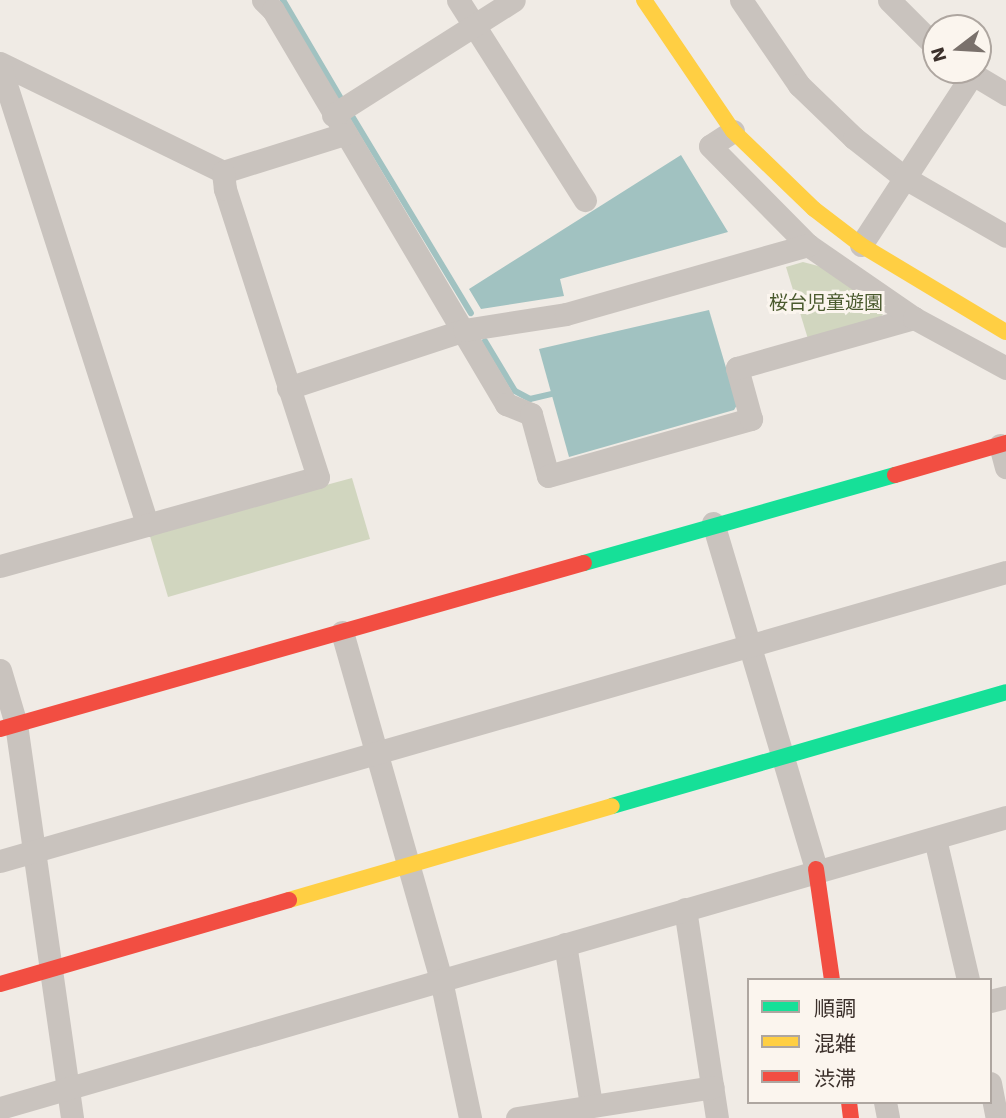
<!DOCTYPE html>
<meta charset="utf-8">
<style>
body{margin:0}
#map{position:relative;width:1006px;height:1118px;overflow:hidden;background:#f0ebe5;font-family:"Work Sans","Noto Sans JP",sans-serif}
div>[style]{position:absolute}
.green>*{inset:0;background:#d1d6bf}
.water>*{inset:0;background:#a1c2c1}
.stream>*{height:6px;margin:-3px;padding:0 3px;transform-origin:3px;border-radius:3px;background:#a1c2c1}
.street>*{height:23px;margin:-11.5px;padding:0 11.5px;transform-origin:11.5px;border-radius:11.5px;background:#c9c3be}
.fast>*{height:16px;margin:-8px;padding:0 8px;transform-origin:8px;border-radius:8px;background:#16e098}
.slow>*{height:16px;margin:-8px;padding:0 8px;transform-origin:8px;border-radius:8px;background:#ffcf43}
.jam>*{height:16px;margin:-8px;padding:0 8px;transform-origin:8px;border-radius:8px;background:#f24e42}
span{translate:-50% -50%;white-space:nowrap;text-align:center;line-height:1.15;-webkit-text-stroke:6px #fbf5ee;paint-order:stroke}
.park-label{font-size:19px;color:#4a5a2e}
.legend{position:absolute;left:747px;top:978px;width:245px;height:126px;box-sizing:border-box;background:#fbf5ee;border:2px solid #aea6a0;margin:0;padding:9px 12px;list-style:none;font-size:21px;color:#3b302b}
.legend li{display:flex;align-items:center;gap:14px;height:35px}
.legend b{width:35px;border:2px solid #aea6a0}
.north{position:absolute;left:922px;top:14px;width:70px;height:70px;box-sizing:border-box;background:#fbf5ee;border:2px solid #aea6a0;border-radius:50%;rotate:253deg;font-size:19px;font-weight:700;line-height:28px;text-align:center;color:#3b302b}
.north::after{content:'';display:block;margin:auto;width:24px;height:32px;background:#7a716c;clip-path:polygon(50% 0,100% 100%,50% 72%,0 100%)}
</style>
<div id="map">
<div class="green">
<div style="clip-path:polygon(803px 262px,822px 267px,886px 310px,880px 318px,808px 339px,786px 267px)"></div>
<div style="clip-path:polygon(352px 478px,370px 539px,168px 597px,149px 533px)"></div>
</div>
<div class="water">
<div style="clip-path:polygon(681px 155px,728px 232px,560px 279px,564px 296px,481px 309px,469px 289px)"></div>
<div style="clip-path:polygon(709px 310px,737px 405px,734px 410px,569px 457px,539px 349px)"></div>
</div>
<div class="stream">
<div style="left:283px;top:0;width:118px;rotate:59.5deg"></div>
<div style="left:349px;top:111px;width:236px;rotate:58.9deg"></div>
<div style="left:485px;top:341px;width:58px;rotate:59deg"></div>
<div style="left:515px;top:391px;width:17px;rotate:28deg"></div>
<div style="left:530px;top:399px;width:27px;rotate:-13deg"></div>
</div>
<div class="street">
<div style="left:263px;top:0;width:14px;rotate:45deg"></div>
<div style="left:273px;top:10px;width:458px;rotate:59.4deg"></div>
<div style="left:506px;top:404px;width:27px;rotate:22deg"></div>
<div style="left:531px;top:414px;width:64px;rotate:74.7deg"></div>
<div style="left:548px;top:476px;width:211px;rotate:-15.7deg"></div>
<div style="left:751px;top:419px;width:53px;rotate:-105.4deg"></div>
<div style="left:737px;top:368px;width:184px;rotate:-15.8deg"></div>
<div style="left:458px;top:0;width:237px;rotate:57.6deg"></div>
<div style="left:741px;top:0;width:103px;rotate:55.7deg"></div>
<div style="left:799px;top:85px;width:76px;rotate:43.9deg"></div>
<div style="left:854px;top:138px;width:65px;rotate:38.1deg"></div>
<div style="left:905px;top:178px;width:116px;rotate:29.9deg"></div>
<div style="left:889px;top:0;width:66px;rotate:45deg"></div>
<div style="left:0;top:63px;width:248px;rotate:26deg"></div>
<div style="left:223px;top:172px;width:127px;rotate:-17.4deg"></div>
<div style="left:0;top:66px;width:482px;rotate:72.2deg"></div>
<div style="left:966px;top:70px;width:47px;rotate:31deg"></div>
<div style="left:333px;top:115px;width:214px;rotate:-32.4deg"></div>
<div style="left:733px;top:131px;width:27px;rotate:147deg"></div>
<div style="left:710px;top:146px;width:139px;rotate:45.3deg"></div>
<div style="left:808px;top:245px;width:129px;rotate:34.6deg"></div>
<div style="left:914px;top:318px;width:105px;rotate:28.5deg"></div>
<div style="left:861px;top:245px;width:203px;rotate:-56.9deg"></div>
<div style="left:288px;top:388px;width:185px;rotate:-18.2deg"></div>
<div style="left:464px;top:330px;width:103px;rotate:-8.9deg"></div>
<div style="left:566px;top:314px;width:252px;rotate:-15.9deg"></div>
<div style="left:1000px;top:445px;width:23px;rotate:75deg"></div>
<div style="left:713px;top:523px;width:361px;rotate:73.4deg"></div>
<div style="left:0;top:566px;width:330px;rotate:-15.6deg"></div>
<div style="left:318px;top:477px;width:303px;rotate:-107.9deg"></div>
<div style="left:225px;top:189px;width:17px;rotate:-97deg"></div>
<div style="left:342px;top:632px;width:362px;rotate:74.1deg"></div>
<div style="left:441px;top:980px;width:141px;rotate:78.1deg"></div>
<div style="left:0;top:670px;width:56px;rotate:73.5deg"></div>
<div style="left:16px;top:724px;width:398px;rotate:81.9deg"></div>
<div style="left:935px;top:839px;width:145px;rotate:76.8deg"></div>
<div style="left:0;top:861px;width:1047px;rotate:-16.03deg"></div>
<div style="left:685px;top:909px;width:211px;rotate:81.3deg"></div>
<div style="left:565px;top:944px;width:163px;rotate:80.8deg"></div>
<div style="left:990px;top:1001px;width:16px;rotate:-14deg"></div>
<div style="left:990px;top:1083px;width:36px;rotate:79deg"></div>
<div style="left:885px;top:1102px;width:16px;rotate:79deg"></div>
<div style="left:0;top:1108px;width:1047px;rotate:-16.13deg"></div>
<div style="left:517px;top:1118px;width:198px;rotate:-9deg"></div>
</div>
<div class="fast">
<div style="left:584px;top:563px;width:323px;rotate:-15.8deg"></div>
<div style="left:612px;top:806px;width:410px;rotate:-16.1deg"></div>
</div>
<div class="slow">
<div style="left:644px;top:0;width:158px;rotate:55.8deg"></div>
<div style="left:733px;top:131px;width:112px;rotate:43.9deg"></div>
<div style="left:814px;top:209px;width:59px;rotate:37.5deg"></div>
<div style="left:861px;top:245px;width:169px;rotate:31deg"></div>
<div style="left:289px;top:900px;width:336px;rotate:-16.2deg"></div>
</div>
<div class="jam">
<div style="left:895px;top:475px;width:116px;rotate:-16.1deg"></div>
<div style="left:0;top:729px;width:607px;rotate:-15.87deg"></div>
<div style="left:816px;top:869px;width:112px;rotate:81.8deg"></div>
<div style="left:0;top:984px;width:301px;rotate:-16.2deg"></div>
<div style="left:849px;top:1102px;width:16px;rotate:83deg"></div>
</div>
<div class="park-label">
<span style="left:826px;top:303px">桜台児童遊園</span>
</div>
<ul class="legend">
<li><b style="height:9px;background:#16e098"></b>順調</li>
<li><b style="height:9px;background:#ffcf43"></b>混雑</li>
<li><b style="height:9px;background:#f24e42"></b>渋滞</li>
</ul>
<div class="north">N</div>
</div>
